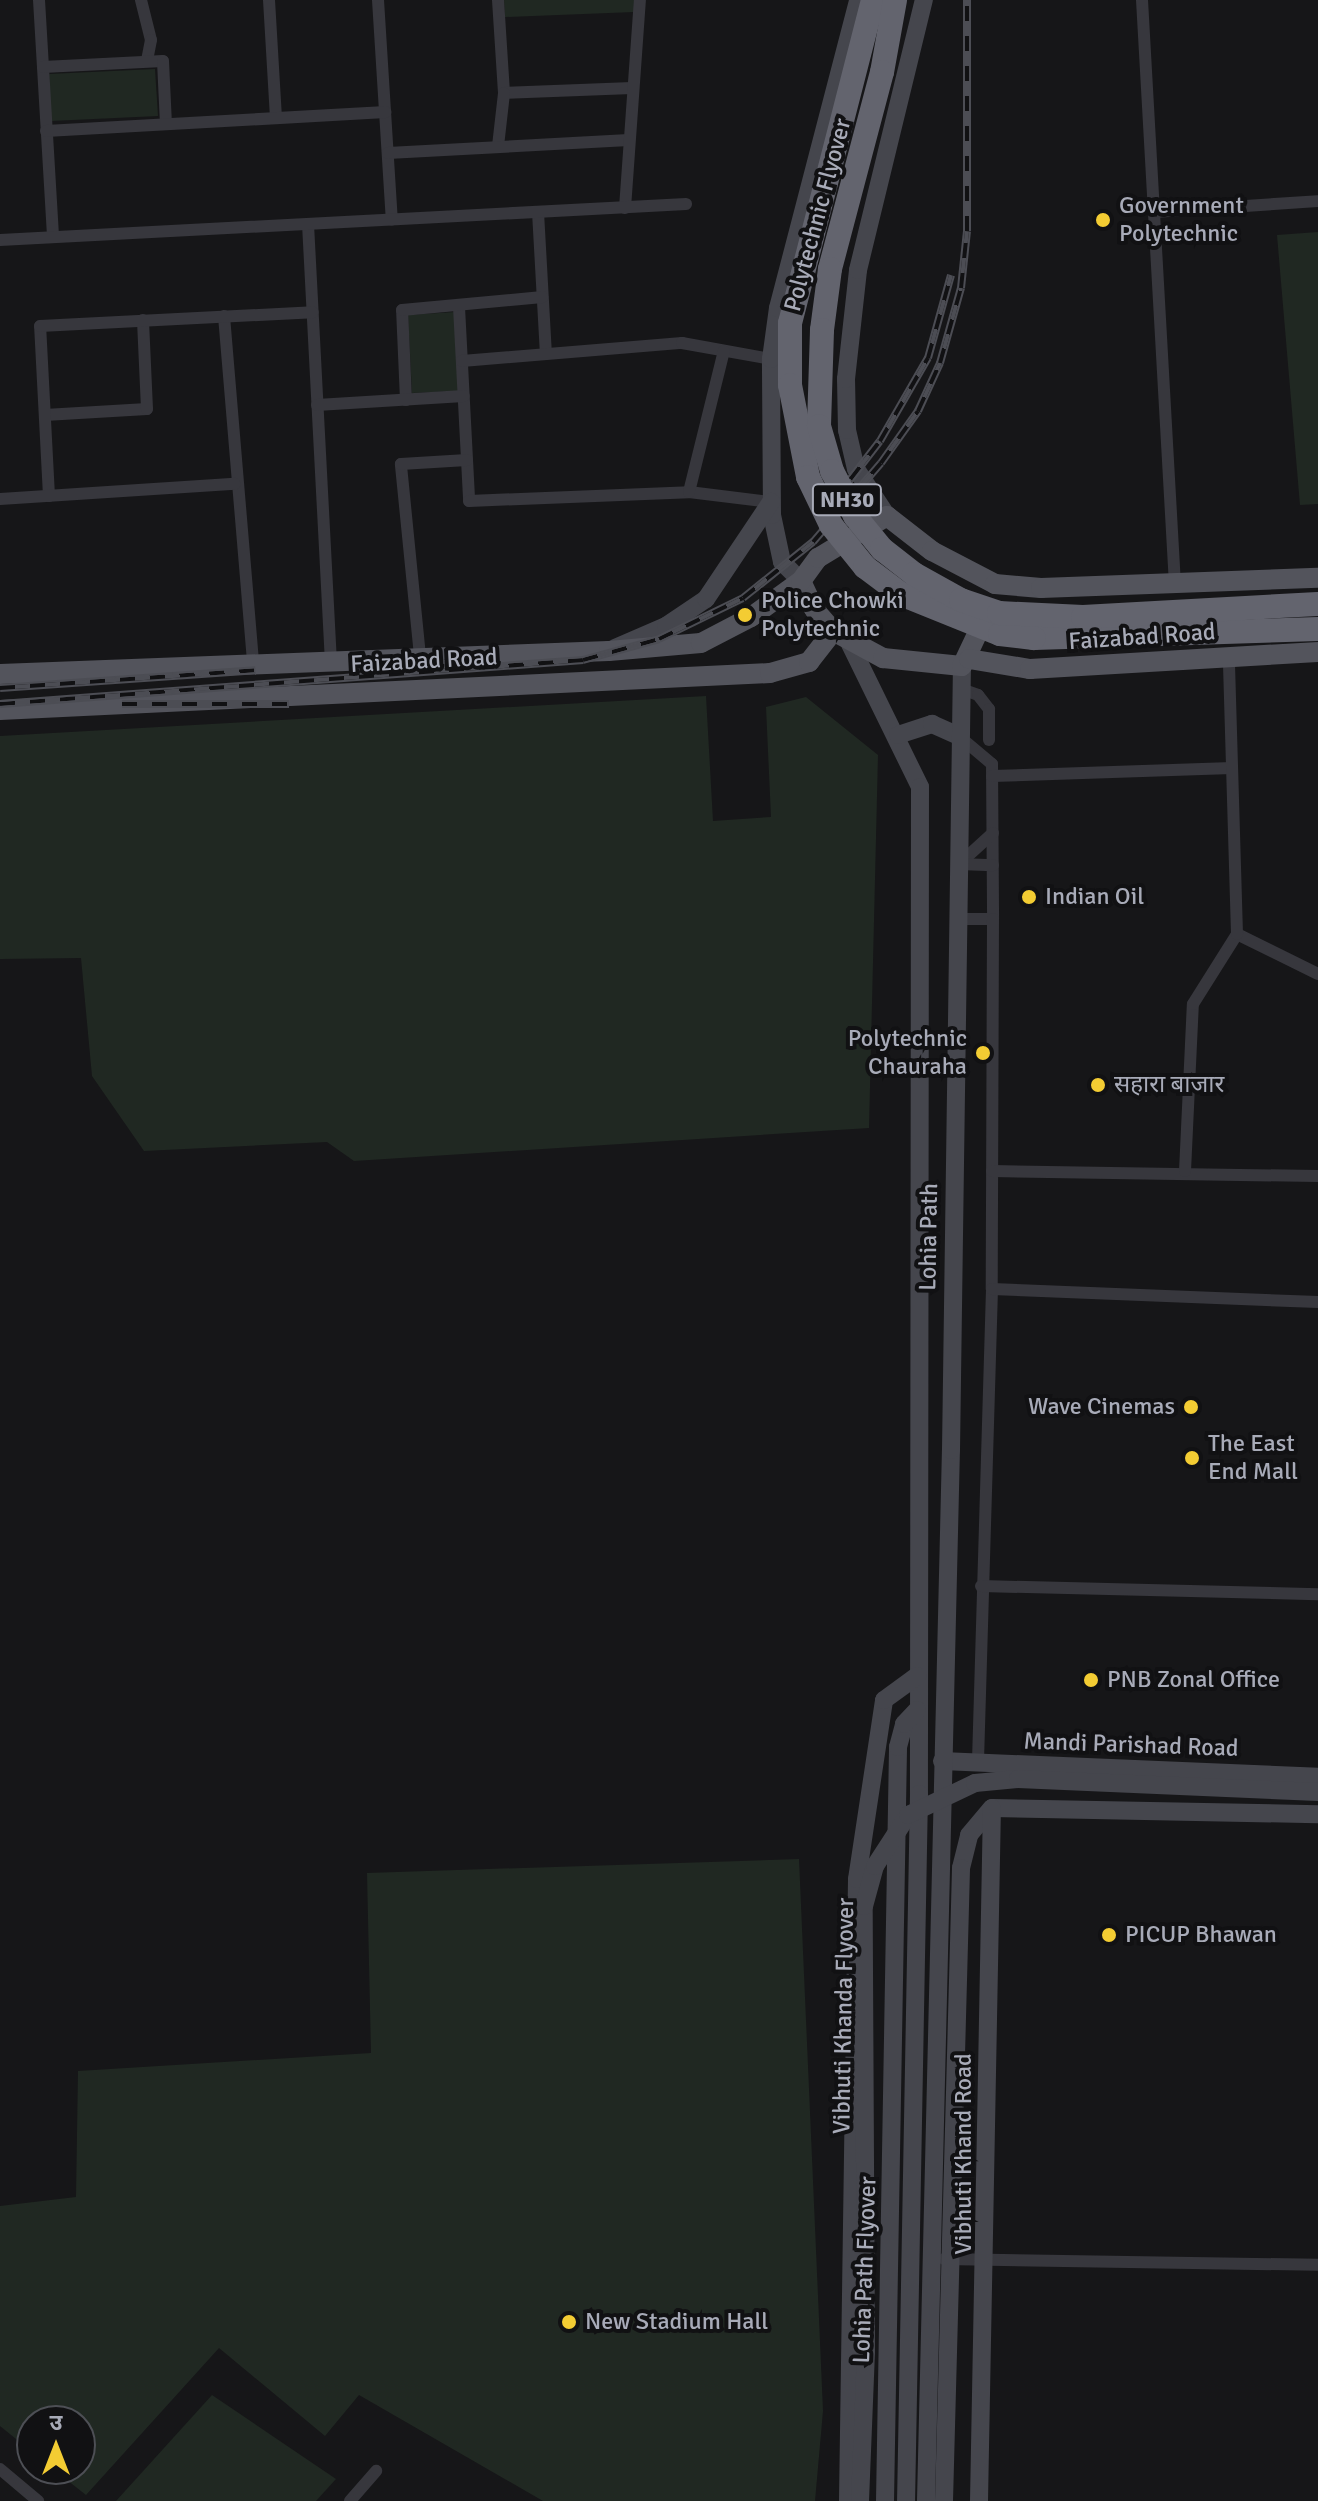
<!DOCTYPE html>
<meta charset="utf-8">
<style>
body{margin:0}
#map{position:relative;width:1318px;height:2501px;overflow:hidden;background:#161618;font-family:Signika,"Noto Sans Devanagari",sans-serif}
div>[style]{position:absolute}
.green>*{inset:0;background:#202822}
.street>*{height:12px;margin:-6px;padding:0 6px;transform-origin:6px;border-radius:6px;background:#37373d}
.secondary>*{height:18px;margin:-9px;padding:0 9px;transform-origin:9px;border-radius:9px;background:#45464d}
.primary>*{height:20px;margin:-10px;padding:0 10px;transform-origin:10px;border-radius:10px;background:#53545c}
.highway>*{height:24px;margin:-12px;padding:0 12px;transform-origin:12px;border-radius:12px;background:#63646e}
.rail>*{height:8px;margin-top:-4px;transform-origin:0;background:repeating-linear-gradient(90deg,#111113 0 15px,#4c4d54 0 30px);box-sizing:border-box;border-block:2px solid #4c4d54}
.secondary-bridge>*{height:18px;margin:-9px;padding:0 9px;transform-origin:9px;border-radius:9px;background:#45464d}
.highway-bridge>*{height:24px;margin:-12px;padding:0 12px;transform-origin:12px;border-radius:12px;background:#63646e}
.dots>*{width:22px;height:22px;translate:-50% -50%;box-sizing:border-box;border:4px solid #111113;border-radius:50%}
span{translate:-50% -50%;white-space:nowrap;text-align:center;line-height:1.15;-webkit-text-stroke:8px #111113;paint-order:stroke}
.shield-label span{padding:2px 6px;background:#111113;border:2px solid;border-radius:6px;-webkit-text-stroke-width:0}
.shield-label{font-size:22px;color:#a8abb8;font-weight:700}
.poi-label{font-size:24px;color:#a8abb8}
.left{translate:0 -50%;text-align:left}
.right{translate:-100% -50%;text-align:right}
.street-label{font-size:24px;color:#a8abb8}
.north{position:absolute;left:16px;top:2405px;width:80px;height:80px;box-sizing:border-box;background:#111113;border:2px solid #4d4f55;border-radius:50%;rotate:0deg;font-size:22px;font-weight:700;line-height:32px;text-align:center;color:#a8abb8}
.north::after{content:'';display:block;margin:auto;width:28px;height:36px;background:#f3cc33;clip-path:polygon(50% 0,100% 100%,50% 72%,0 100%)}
</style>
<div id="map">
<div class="green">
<div style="clip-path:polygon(504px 0,636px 0,634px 12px,505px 17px)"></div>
<div style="clip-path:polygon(155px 69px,158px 116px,51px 121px,49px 74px)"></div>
<div style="clip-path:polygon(1318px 232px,1318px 504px,1300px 505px,1277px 235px)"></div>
<div style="clip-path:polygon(455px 312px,459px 391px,412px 393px,408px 315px)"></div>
<div style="clip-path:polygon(706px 696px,713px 821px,771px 817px,766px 707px,806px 697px,878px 755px,869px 1128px,354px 1161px,327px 1142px,144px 1151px,92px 1076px,81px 958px,0 959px,0 736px)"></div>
<div style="clip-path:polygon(799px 1859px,823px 2411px,815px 2501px,543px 2501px,359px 2395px,325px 2436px,219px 2348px,86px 2495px,53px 2469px,80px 2469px,80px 2421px,32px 2421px,32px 2452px,0 2426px,0 2206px,76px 2197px,78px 2071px,371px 2053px,367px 1873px)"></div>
<div style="clip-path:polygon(212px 2395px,336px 2479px,316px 2501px,116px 2501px)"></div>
</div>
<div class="street">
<div style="left:39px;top:0;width:237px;rotate:86.6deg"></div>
<div style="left:141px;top:0;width:41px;rotate:76deg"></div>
<div style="left:151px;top:40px;width:21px;rotate:101deg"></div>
<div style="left:269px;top:0;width:118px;rotate:86.6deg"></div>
<div style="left:378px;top:0;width:220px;rotate:86.4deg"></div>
<div style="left:498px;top:0;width:93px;rotate:86.3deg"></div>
<div style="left:504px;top:93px;width:128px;rotate:-2.2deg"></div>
<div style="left:1142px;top:0;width:585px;rotate:86.77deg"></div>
<div style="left:43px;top:67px;width:120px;rotate:-2.9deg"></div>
<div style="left:163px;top:61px;width:63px;rotate:87.3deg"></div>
<div style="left:46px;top:131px;width:340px;rotate:-3.2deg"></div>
<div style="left:498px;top:146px;width:53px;rotate:-83.5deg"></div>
<div style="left:388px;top:153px;width:241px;rotate:-3.1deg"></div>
<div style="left:625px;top:208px;width:209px;rotate:-85.9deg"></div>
<div style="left:538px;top:212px;width:142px;rotate:86.8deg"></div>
<div style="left:1154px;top:212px;width:164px;rotate:-3.8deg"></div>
<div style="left:308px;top:224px;width:437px;rotate:87deg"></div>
<div style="left:0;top:240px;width:687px;rotate:-3deg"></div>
<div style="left:459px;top:307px;width:194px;rotate:87deg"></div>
<div style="left:469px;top:501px;width:220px;rotate:-2.3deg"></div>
<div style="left:689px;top:492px;width:83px;rotate:7deg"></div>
<div style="left:224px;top:316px;width:347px;rotate:85.2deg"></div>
<div style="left:462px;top:361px;width:221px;rotate:-4.7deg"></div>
<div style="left:682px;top:343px;width:90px;rotate:10.2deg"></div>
<div style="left:406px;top:400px;width:90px;rotate:-92.5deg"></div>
<div style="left:402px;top:310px;width:141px;rotate:-5.3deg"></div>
<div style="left:317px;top:405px;width:147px;rotate:-3.5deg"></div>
<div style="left:45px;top:415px;width:102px;rotate:-3.4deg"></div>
<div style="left:147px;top:409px;width:89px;rotate:-92.6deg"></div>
<div style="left:689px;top:492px;width:145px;rotate:-76.1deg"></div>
<div style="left:49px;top:496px;width:170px;rotate:-93deg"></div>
<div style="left:40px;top:326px;width:273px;rotate:-2.9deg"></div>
<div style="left:0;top:499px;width:235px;rotate:-3.7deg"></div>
<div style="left:420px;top:656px;width:193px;rotate:-95.7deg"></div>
<div style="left:401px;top:464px;width:66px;rotate:-3.5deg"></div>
<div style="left:961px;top:689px;width:18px;rotate:19deg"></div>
<div style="left:978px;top:695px;width:18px;rotate:52deg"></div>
<div style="left:989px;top:709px;width:31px;rotate:90deg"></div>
<div style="left:960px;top:737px;width:42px;rotate:40.2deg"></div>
<div style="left:992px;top:764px;width:155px;rotate:89.6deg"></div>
<div style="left:992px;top:776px;width:240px;rotate:-1.9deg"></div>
<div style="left:959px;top:864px;width:46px;rotate:-42.4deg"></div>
<div style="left:959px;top:864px;width:34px;rotate:2deg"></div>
<div style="left:959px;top:919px;width:34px"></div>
<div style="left:993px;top:919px;width:370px;rotate:90.2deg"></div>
<div style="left:992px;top:1289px;width:475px;rotate:91.7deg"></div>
<div style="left:1237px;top:934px;width:90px;rotate:26.3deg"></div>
<div style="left:992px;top:1171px;width:326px;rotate:0.9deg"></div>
<div style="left:1185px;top:1171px;width:167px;rotate:-87.3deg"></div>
<div style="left:1193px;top:1004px;width:83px;rotate:-57.8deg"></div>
<div style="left:1237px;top:934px;width:277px;rotate:-91.7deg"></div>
<div style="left:992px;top:1289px;width:326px;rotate:2.3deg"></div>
<div style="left:981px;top:1586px;width:337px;rotate:1.4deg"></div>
<div style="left:944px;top:2259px;width:374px;rotate:0.9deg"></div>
<div style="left:0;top:2469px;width:50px;rotate:40.1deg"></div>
<div style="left:350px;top:2501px;width:40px;rotate:-49deg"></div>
</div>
<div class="secondary">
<div style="left:887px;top:516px;width:56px;rotate:-123.4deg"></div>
<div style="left:856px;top:469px;width:40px;rotate:-103deg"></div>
<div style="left:847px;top:430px;width:51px;rotate:-91.1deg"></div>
<div style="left:846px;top:379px;width:110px;rotate:-83.7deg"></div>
<div style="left:858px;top:270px;width:278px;rotate:-76.3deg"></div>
<div style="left:801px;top:581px;width:27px;rotate:-135deg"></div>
<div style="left:782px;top:562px;width:48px;rotate:-102deg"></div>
<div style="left:772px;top:515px;width:156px;rotate:-90.4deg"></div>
<div style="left:771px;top:359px;width:51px;rotate:-82.2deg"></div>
<div style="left:778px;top:308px;width:318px;rotate:-75.4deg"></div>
<div style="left:850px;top:644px;width:159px;rotate:63.9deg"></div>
<div style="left:920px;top:787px;width:1007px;rotate:90.06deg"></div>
<div style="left:919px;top:1794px;width:707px;rotate:91.05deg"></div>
<div style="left:615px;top:648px;width:56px;rotate:-23.3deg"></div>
<div style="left:666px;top:626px;width:48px;rotate:-34deg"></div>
<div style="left:706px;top:599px;width:117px;rotate:-56.2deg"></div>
<div style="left:898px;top:735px;width:36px;rotate:-18deg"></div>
<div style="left:932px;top:724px;width:27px;rotate:24deg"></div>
<div style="left:942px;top:1761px;width:376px;rotate:2.4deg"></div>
<div style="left:992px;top:1808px;width:326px;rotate:1.1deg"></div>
<div style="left:961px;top:1868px;width:34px;rotate:-76deg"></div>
<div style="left:969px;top:1835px;width:35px;rotate:-50deg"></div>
<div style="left:848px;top:2501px;width:622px;rotate:-89.17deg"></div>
<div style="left:857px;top:1879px;width:181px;rotate:-81.4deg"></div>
<div style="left:884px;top:1700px;width:41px;rotate:-36deg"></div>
<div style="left:885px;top:2501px;width:754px;rotate:-89.01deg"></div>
<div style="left:898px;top:1747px;width:24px;rotate:-75deg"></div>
<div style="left:904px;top:1724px;width:19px;rotate:-47deg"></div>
<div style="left:926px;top:2501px;width:1051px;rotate:-88.64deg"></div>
<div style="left:951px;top:1450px;width:784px;rotate:-89.2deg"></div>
<div style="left:979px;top:2501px;width:693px;rotate:-88.93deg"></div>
</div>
<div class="primary">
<div style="left:801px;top:581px;width:31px;rotate:65deg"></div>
<div style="left:814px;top:609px;width:29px;rotate:49deg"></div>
<div style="left:833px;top:631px;width:57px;rotate:28.4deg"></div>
<div style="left:883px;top:658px;width:79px;rotate:5.8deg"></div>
<div style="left:962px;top:666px;width:59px;rotate:-64.7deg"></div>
<div style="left:969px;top:659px;width:62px;rotate:9.3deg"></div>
<div style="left:1030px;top:669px;width:289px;rotate:-3.4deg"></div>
<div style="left:0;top:674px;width:609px;rotate:-2.16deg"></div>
<div style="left:609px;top:651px;width:92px;rotate:-5deg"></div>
<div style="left:701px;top:643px;width:56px;rotate:-27.5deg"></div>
<div style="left:751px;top:617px;width:62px;rotate:-35.8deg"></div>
<div style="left:801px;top:581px;width:29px;rotate:-54deg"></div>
<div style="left:818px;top:558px;width:81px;rotate:-31.3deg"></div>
<div style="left:887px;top:516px;width:57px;rotate:37.9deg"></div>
<div style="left:932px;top:551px;width:71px;rotate:27.6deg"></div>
<div style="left:995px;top:584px;width:46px;rotate:5deg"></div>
<div style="left:1041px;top:588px;width:277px;rotate:-2.1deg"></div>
<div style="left:0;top:710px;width:771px;rotate:-2.75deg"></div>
<div style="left:770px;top:673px;width:41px;rotate:-15.8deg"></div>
<div style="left:809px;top:662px;width:39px;rotate:-52deg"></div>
</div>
<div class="highway">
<div style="left:1034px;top:638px;width:284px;rotate:-1.8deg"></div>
</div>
<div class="rail">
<div style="left:832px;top:503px;width:78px;rotate:-52.3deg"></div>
<div style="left:880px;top:441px;width:96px;rotate:-60deg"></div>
<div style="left:928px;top:358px;width:86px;rotate:-74.5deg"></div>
<div style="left:0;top:688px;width:256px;rotate:-4deg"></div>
<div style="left:0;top:704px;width:585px;rotate:-4.32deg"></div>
<div style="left:583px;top:660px;width:79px;rotate:-15.4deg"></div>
<div style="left:659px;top:639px;width:93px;rotate:-26deg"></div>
<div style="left:743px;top:598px;width:90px;rotate:-38.7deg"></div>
<div style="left:813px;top:542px;width:104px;rotate:-49.3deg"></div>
<div style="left:881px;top:463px;width:64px;rotate:-54.6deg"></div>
<div style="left:918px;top:411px;width:53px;rotate:-65.4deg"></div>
<div style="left:940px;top:363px;width:78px;rotate:-74.4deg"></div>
<div style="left:961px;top:288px;width:57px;rotate:-84deg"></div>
<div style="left:967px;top:231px;width:231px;rotate:-90deg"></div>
<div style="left:122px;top:704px;width:167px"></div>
</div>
<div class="secondary-bridge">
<div style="left:860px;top:2501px;width:149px;rotate:-87.7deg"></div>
<div style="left:866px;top:2352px;width:446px;rotate:-90.3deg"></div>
<div style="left:864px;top:1906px;width:41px;rotate:-74.6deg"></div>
<div style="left:875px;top:1866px;width:61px;rotate:-57.1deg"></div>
<div style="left:908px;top:1815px;width:74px;rotate:-25.5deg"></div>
<div style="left:975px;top:1783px;width:43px;rotate:-5.3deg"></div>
<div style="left:1018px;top:1779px;width:300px;rotate:2.5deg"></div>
<div style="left:944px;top:2501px;width:633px;rotate:-88.46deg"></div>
</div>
<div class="highway-bridge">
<div style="left:873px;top:0;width:333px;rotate:104.4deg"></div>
<div style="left:790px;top:323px;width:62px;rotate:90deg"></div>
<div style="left:790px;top:385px;width:94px;rotate:78.9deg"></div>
<div style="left:808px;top:477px;width:53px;rotate:64.4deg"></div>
<div style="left:831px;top:525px;width:54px;rotate:51deg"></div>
<div style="left:865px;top:567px;width:45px;rotate:36.9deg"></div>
<div style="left:901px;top:594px;width:107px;rotate:22deg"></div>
<div style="left:1000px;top:634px;width:34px;rotate:7deg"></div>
<div style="left:895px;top:0;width:73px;rotate:100.2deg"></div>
<div style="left:882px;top:72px;width:204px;rotate:104.8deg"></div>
<div style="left:830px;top:269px;width:62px;rotate:97.5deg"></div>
<div style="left:822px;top:330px;width:96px;rotate:91.8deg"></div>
<div style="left:819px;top:426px;width:47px;rotate:73.9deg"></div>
<div style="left:832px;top:471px;width:51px;rotate:62.9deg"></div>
<div style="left:855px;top:516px;width:43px;rotate:50.7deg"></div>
<div style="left:882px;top:549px;width:41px;rotate:38deg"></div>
<div style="left:914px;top:574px;width:54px;rotate:29deg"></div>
<div style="left:961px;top:600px;width:40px;rotate:18.9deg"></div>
<div style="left:999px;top:613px;width:84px;rotate:2.7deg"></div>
<div style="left:1083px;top:617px;width:235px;rotate:-3.2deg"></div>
</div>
<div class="dots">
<div style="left:1103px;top:220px;background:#f3cc33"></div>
<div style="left:745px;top:615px;background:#f3cc33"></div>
<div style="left:1029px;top:897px;background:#f3cc33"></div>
<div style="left:983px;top:1053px;background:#f3cc33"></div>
<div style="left:1098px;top:1085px;background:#f3cc33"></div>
<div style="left:1191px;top:1407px;background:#f3cc33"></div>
<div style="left:1192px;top:1458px;background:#f3cc33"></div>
<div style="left:1091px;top:1680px;background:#f3cc33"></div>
<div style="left:1109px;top:1935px;background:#f3cc33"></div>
<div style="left:569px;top:2322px;background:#f3cc33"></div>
</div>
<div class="shield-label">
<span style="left:847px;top:500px">NH30</span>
</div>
<div class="poi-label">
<span class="left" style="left:1119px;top:220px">Government<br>Polytechnic</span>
<span class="left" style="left:761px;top:615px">Police Chowki<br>Polytechnic</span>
<span class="left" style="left:1045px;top:897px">Indian Oil</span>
<span class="right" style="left:967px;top:1053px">Polytechnic<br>Chauraha</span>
<span class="left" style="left:1114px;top:1085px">सहारा बाजार</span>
<span class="right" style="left:1175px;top:1407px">Wave Cinemas</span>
<span class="left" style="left:1208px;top:1458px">The East<br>End Mall</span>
<span class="left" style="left:1107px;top:1680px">PNB Zonal Office</span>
<span class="left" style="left:1125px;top:1935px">PICUP Bhawan</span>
<span class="left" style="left:585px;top:2322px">New Stadium Hall</span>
</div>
<div class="street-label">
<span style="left:818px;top:215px;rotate:-75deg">Polytechnic Flyover</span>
<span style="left:1142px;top:637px;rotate:-4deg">Faizabad Road</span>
<span style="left:424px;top:661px;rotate:-3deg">Faizabad Road</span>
<span style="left:929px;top:1237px;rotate:-89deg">Lohia Path</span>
<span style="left:1131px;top:1745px;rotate:2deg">Mandi Parishad Road</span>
<span style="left:844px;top:2016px;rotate:-89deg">Vibhuti Khanda Flyover</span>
<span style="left:964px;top:2154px;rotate:-90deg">Vibhuti Khand Road</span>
<span style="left:865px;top:2270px;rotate:-88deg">Lohia Path Flyover</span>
</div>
<div class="north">उ</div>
</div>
